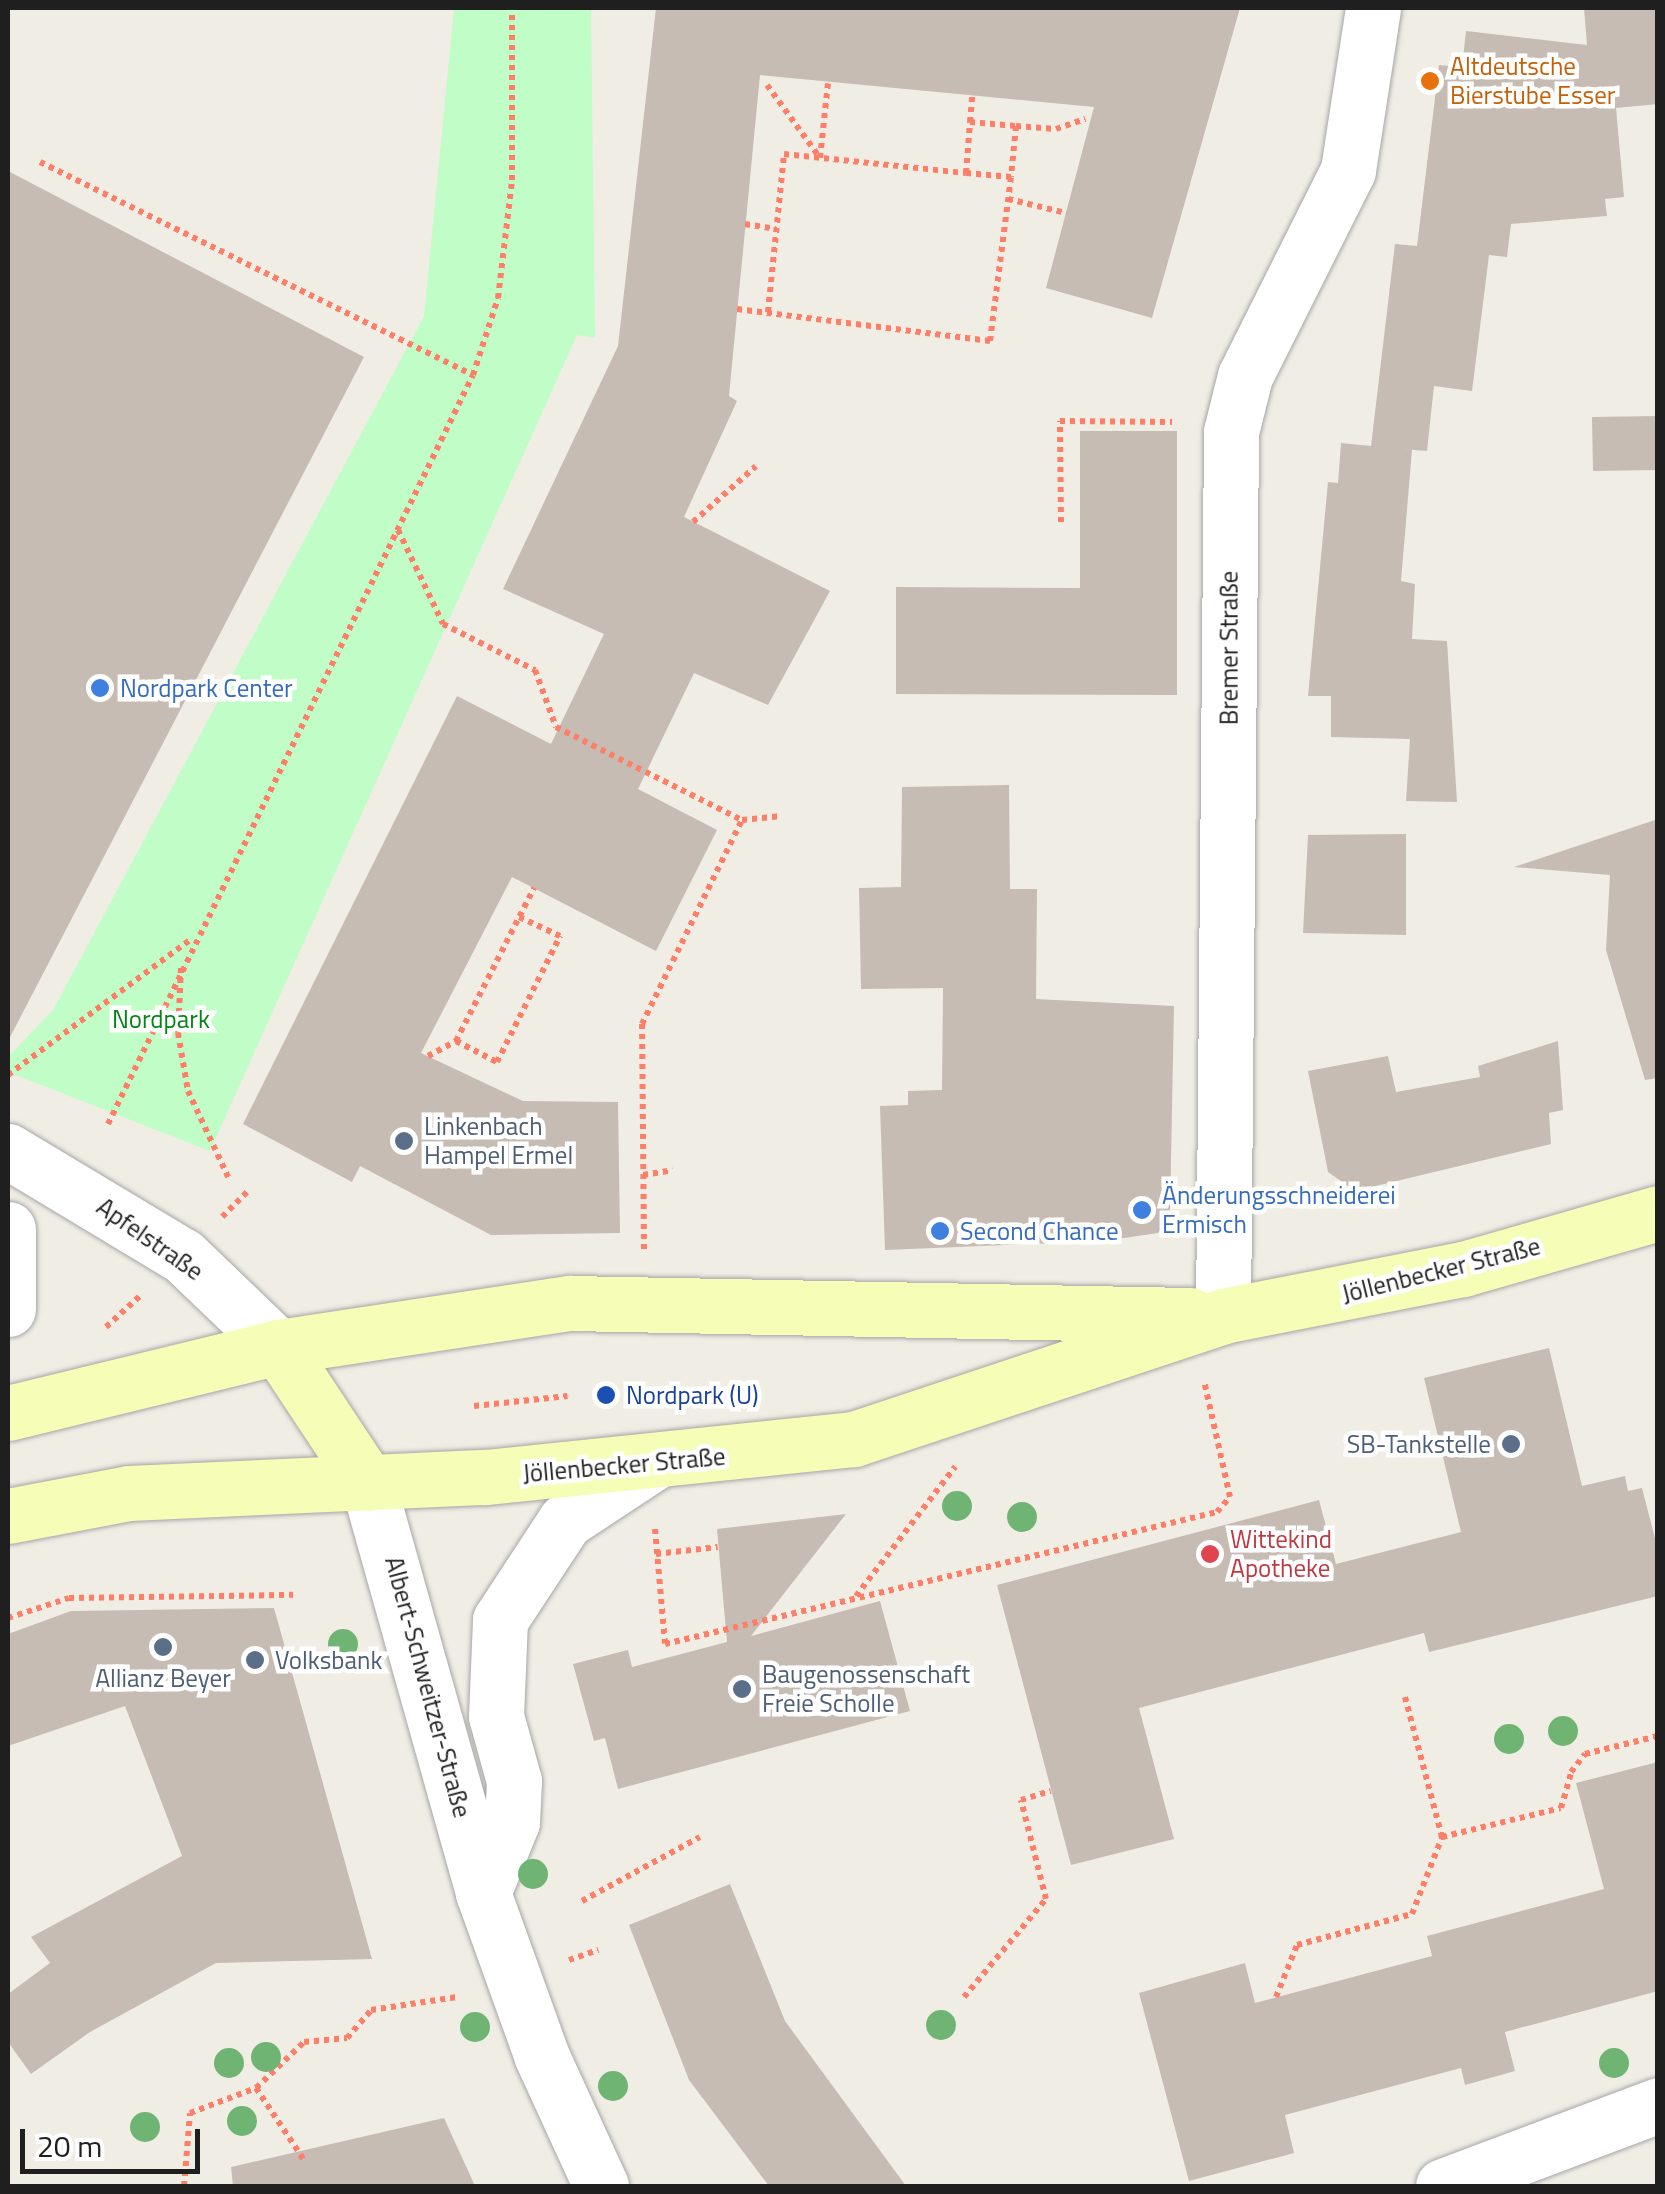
<!DOCTYPE html>
<meta charset="utf-8">
<style>
body{margin:0}
#map{position:relative;width:1665px;height:2194px;overflow:hidden;background:#f0ede5;font-family:"Titillium Web",sans-serif}
div>[style]{position:absolute}
.park>*{inset:0;background:#c0fdc7}
.building>*{inset:0;background:#c6bcb4}
.path>*{height:6px;margin-top:-3px;transform-origin:0;background:repeating-linear-gradient(90deg,#ff7e67 0 5px,transparent 0 10px)}
.roads{filter:drop-shadow(0 0 2px #a6a6a6) drop-shadow(0 0 2px #a6a6a6)}
.minor>*{height:55px;margin:-27.5px;padding:0 27.5px;transform-origin:27.5px;border-radius:27.5px;background:#fff}
.tertiary>*{height:55px;margin:-27.5px;padding:0 27.5px;transform-origin:27.5px;border-radius:27.5px;background:#fff}
.secondary>*{height:55px;margin:-27.5px;padding:0 27.5px;transform-origin:27.5px;border-radius:27.5px;background:#f6fdb6}
.trees>*{width:30px;height:30px;margin:-15px;border-radius:50%;background:#6fb473}
.dots>*{width:28px;height:28px;translate:-50% -50%;box-sizing:border-box;border:5px solid #fff;border-radius:50%}
span{translate:-50% -50%;white-space:nowrap;text-align:center;line-height:1.15;-webkit-text-stroke:9px #fff;paint-order:stroke}
.food-label{font-size:25px;color:#c56008}
.left{translate:0 -50%;text-align:left}
.street-label{font-size:25px;color:#1f1f1f}
.shop-label{font-size:25px;color:#366cbe}
.park-label{font-size:25px;color:#058515}
.service-label{font-size:25px;color:#4e5e75}
.right{translate:-100% -50%;text-align:right}
.transit-label{font-size:25px;color:#164399}
.health-label{font-size:25px;color:#be3a42}
.frame{position:absolute;inset:0;border:10px solid #1f1f1f;pointer-events:none}
.scale{position:absolute;left:20px;top:2129px;width:180px;height:45px;box-sizing:border-box;border:5px solid #1f1f1f;border-top:0;padding-left:12px;font-size:30px;line-height:35px;white-space:nowrap;color:#1f1f1f;-webkit-text-stroke:8px #fff;paint-order:stroke}
</style>
<div id="map">
<div class="park">
<div style="clip-path:polygon(454px 8px,591px 8px,595px 338px,577px 335px,210px 1151px,8px 1072px,8px 1057px,53px 1010px,424px 316px)"></div>
</div>
<div class="building">
<div style="clip-path:polygon(656px 8px,1240px 8px,1152px 318px,1046px 288px,1094px 107px,760px 75px,729px 396px,737px 401px,684px 517px,830px 591px,768px 705px,694px 673px,638px 789px,717px 830px,656px 951px,512px 877px,421px 1053px,523px 1101px,618px 1102px,620px 1233px,491px 1235px,360px 1166px,352px 1182px,243px 1124px,457px 696px,551px 744px,604px 634px,503px 589px,618px 346px)"></div>
<div style="clip-path:polygon(1584px 8px,1658px 8px,1658px 104px,1616px 108px,1624px 197px,1605px 199px,1607px 216px,1511px 224px,1507px 257px,1489px 255px,1472px 391px,1434px 386px,1427px 451px,1402px 449px,1412px 450px,1401px 581px,1415px 584px,1412px 639px,1447px 641px,1457px 802px,1406px 801px,1410px 739px,1331px 737px,1331px 696px,1308px 696px,1328px 482px,1338px 483px,1341px 443px,1371px 446px,1395px 244px,1417px 246px,1439px 65px,1462px 67px,1466px 31px,1587px 45px)"></div>
<div style="clip-path:polygon(8px 171px,364px 357px,8px 1041px)"></div>
<div style="clip-path:polygon(1658px 416px,1658px 470px,1593px 471px,1592px 417px)"></div>
<div style="clip-path:polygon(1080px 431px,1177px 431px,1177px 695px,896px 694px,896px 587px,1080px 588px)"></div>
<div style="clip-path:polygon(1009px 785px,1010px 889px,1037px 889px,1036px 999px,1174px 1006px,1170px 1214px,1158px 1233px,1104px 1241px,885px 1250px,880px 1106px,908px 1105px,908px 1091px,942px 1090px,943px 988px,861px 989px,859px 888px,901px 887px,902px 787px)"></div>
<div style="clip-path:polygon(1658px 819px,1658px 1078px,1645px 1080px,1606px 950px,1610px 875px,1514px 867px)"></div>
<div style="clip-path:polygon(1406px 834px,1406px 935px,1303px 933px,1308px 835px)"></div>
<div style="clip-path:polygon(1558px 1041px,1563px 1110px,1549px 1113px,1551px 1144px,1355px 1191px,1328px 1172px,1308px 1071px,1388px 1056px,1396px 1092px,1480px 1077px,1478px 1066px)"></div>
<div style="clip-path:polygon(1549px 1348px,1582px 1486px,1625px 1476px,1628px 1491px,1642px 1488px,1658px 1550px,1658px 1596px,1429px 1652px,1424px 1633px,1139px 1708px,1174px 1839px,1071px 1865px,997px 1585px,1319px 1500px,1336px 1564px,1461px 1532px,1424px 1378px)"></div>
<div style="clip-path:polygon(846px 1514px,751px 1636px,880px 1601px,910px 1711px,618px 1789px,605px 1738px,594px 1741px,573px 1664px,628px 1650px,632px 1667px,727px 1642px,717px 1529px)"></div>
<div style="clip-path:polygon(274px 1608px,372px 1959px,216px 1963px,90px 2032px,31px 2074px,8px 2042px,8px 1994px,50px 1963px,31px 1937px,182px 1856px,125px 1706px,8px 1746px,8px 1634px,71px 1611px)"></div>
<div style="clip-path:polygon(1658px 1762px,1658px 1991px,1505px 2032px,1515px 2071px,1465px 2085px,1461px 2068px,1285px 2115px,1294px 2153px,1189px 2181px,1139px 1993px,1245px 1963px,1255px 2003px,1432px 1956px,1427px 1936px,1604px 1889px,1576px 1783px)"></div>
<div style="clip-path:polygon(730px 1884px,785px 2021px,906px 2186px,769px 2186px,689px 2080px,629px 1925px)"></div>
<div style="clip-path:polygon(444px 2118px,475px 2186px,233px 2186px,231px 2167px)"></div>
</div>
<div class="path">
<div style="left:767px;top:85px;width:90px;rotate:54deg"></div>
<div style="left:820px;top:158px;width:75px;rotate:-83.9deg"></div>
<div style="left:970px;top:122px;width:46px;rotate:5deg"></div>
<div style="left:1016px;top:126px;width:51px;rotate:95.6deg"></div>
<div style="left:1011px;top:177px;width:45px;rotate:-174.9deg"></div>
<div style="left:966px;top:173px;width:51px;rotate:-85.5deg"></div>
<div style="left:970px;top:122px;width:25px;rotate:-85deg"></div>
<div style="left:1016px;top:126px;width:40px;rotate:4.3deg"></div>
<div style="left:1056px;top:129px;width:31px;rotate:-19deg"></div>
<div style="left:40px;top:162px;width:483px;rotate:26.2deg"></div>
<div style="left:1008px;top:199px;width:60px;rotate:13.6deg"></div>
<div style="left:745px;top:224px;width:31px;rotate:9deg"></div>
<div style="left:737px;top:309px;width:255px;rotate:7.2deg"></div>
<div style="left:990px;top:341px;width:165px;rotate:-82.7deg"></div>
<div style="left:768px;top:312px;width:159px;rotate:-84.2deg"></div>
<div style="left:784px;top:154px;width:183px;rotate:6deg"></div>
<div style="left:693px;top:522px;width:84px;rotate:-41.6deg"></div>
<div style="left:1061px;top:522px;width:101px;rotate:-90.6deg"></div>
<div style="left:1060px;top:421px;width:112px;rotate:0.5deg"></div>
<div style="left:398px;top:530px;width:104px;rotate:64.4deg"></div>
<div style="left:443px;top:624px;width:103px;rotate:26.6deg"></div>
<div style="left:535px;top:670px;width:61px;rotate:69.8deg"></div>
<div style="left:556px;top:727px;width:208px;rotate:26.6deg"></div>
<div style="left:742px;top:820px;width:40px;rotate:-5.7deg"></div>
<div style="left:181px;top:968px;width:65px;rotate:92.6deg"></div>
<div style="left:178px;top:1033px;width:59px;rotate:80.2deg"></div>
<div style="left:188px;top:1091px;width:99px;rotate:65deg"></div>
<div style="left:456px;top:1041px;width:46px;rotate:27.1deg"></div>
<div style="left:497px;top:1062px;width:141px;rotate:-63.4deg"></div>
<div style="left:560px;top:936px;width:45px;rotate:-155.1deg"></div>
<div style="left:428px;top:1056px;width:32px;rotate:-28deg"></div>
<div style="left:456px;top:1041px;width:172px;rotate:-63deg"></div>
<div style="left:8px;top:1075px;width:228px;rotate:-36.6deg"></div>
<div style="left:108px;top:1124px;width:833px;rotate:-64.02deg"></div>
<div style="left:473px;top:375px;width:81px;rotate:-72deg"></div>
<div style="left:498px;top:298px;width:119px;rotate:-83.2deg"></div>
<div style="left:512px;top:180px;width:172px;rotate:-90deg"></div>
<div style="left:643px;top:1175px;width:30px;rotate:-9deg"></div>
<div style="left:222px;top:1217px;width:38px;rotate:-45deg"></div>
<div style="left:644px;top:1249px;width:225px;rotate:-90.5deg"></div>
<div style="left:642px;top:1024px;width:227px;rotate:-63.9deg"></div>
<div style="left:106px;top:1327px;width:47px;rotate:-42.4deg"></div>
<div style="left:474px;top:1406px;width:94px;rotate:-6.1deg"></div>
<div style="left:655px;top:1529px;width:115px;rotate:85deg"></div>
<div style="left:665px;top:1644px;width:568px;rotate:-13.45deg"></div>
<div style="left:1217px;top:1512px;width:20px;rotate:-49deg"></div>
<div style="left:1230px;top:1497px;width:119px;rotate:-102.6deg"></div>
<div style="left:656px;top:1554px;width:62px;rotate:-6.4deg"></div>
<div style="left:856px;top:1596px;width:163px;rotate:-52.5deg"></div>
<div style="left:8px;top:1618px;width:64px;rotate:-18.2deg"></div>
<div style="left:69px;top:1598px;width:224px;rotate:-0.8deg"></div>
<div style="left:1405px;top:1697px;width:145px;rotate:75.2deg"></div>
<div style="left:1442px;top:1837px;width:122px;rotate:-13.7deg"></div>
<div style="left:1561px;top:1808px;width:37px;rotate:-74deg"></div>
<div style="left:1571px;top:1772px;width:23px;rotate:-52deg"></div>
<div style="left:1585px;top:1754px;width:75px;rotate:-13.9deg"></div>
<div style="left:582px;top:1901px;width:134px;rotate:-28.5deg"></div>
<div style="left:569px;top:1960px;width:31px;rotate:-19deg"></div>
<div style="left:964px;top:1997px;width:128px;rotate:-50.1deg"></div>
<div style="left:1046px;top:1899px;width:102px;rotate:-104.2deg"></div>
<div style="left:1021px;top:1800px;width:31px;rotate:-17deg"></div>
<div style="left:1276px;top:1997px;width:56px;rotate:-68deg"></div>
<div style="left:1297px;top:1945px;width:119px;rotate:-15.1deg"></div>
<div style="left:1412px;top:1914px;width:83px;rotate:-68.7deg"></div>
<div style="left:256px;top:2088px;width:87px;rotate:56.3deg"></div>
<div style="left:184px;top:2186px;width:73px;rotate:-85.3deg"></div>
<div style="left:190px;top:2113px;width:71px;rotate:-20.7deg"></div>
<div style="left:256px;top:2088px;width:66px;rotate:-43.8deg"></div>
<div style="left:304px;top:2042px;width:43px;rotate:-5.3deg"></div>
<div style="left:347px;top:2038px;width:37px;rotate:-49deg"></div>
<div style="left:371px;top:2010px;width:87px;rotate:-8.6deg"></div>
</div>
<div class="roads">
<div class="minor">
<div style="left:1223px;top:1316px;width:884px;rotate:-89.48deg"></div>
<div style="left:1231px;top:432px;width:58px;rotate:-76deg"></div>
<div style="left:1245px;top:376px;width:230px;rotate:-63.4deg"></div>
<div style="left:1348px;top:170px;width:164px;rotate:-81.2deg"></div>
<div style="left:368px;top:1483px;width:426px;rotate:74.3deg"></div>
<div style="left:483px;top:1893px;width:174px;rotate:70.2deg"></div>
<div style="left:542px;top:2057px;width:142px;rotate:65.4deg"></div>
<div style="left:483px;top:1893px;width:77px;rotate:-67.8deg"></div>
<div style="left:512px;top:1822px;width:41px;rotate:-87.2deg"></div>
<div style="left:514px;top:1781px;width:67px;rotate:-105.5deg"></div>
<div style="left:496px;top:1716px;width:96px;rotate:-87.6deg"></div>
<div style="left:500px;top:1620px;width:118px;rotate:-56.7deg"></div>
<div style="left:565px;top:1521px;width:105px;rotate:-33.4deg"></div>
<div style="left:1443px;top:2186px;width:230px;rotate:-20.6deg"></div>
</div>
<div class="tertiary">
<div style="left:8px;top:1151px;width:204px;rotate:31deg"></div>
<div style="left:183px;top:1256px;width:132px;rotate:43.8deg"></div>
<div style="left:8px;top:1229px;width:80px;rotate:90deg"></div>
</div>
<div class="secondary">
<div style="left:278px;top:1347px;width:163px;rotate:56.5deg"></div>
<div style="left:8px;top:1413px;width:278px;rotate:-13.7deg"></div>
<div style="left:278px;top:1347px;width:295px;rotate:-8.6deg"></div>
<div style="left:570px;top:1303px;width:620px;rotate:1.11deg"></div>
<div style="left:8px;top:1516px;width:123px;rotate:-10.8deg"></div>
<div style="left:129px;top:1493px;width:357px;rotate:-2.6deg"></div>
<div style="left:486px;top:1477px;width:370px;rotate:-5.9deg"></div>
<div style="left:854px;top:1439px;width:389px;rotate:-18.4deg"></div>
<div style="left:1223px;top:1316px;width:245px;rotate:-11.1deg"></div>
<div style="left:1463px;top:1269px;width:203px;rotate:-16deg"></div>
</div>
</div>
<div class="trees">
<div style="left:957px;top:1506px"></div>
<div style="left:1022px;top:1517px"></div>
<div style="left:343px;top:1644px"></div>
<div style="left:1563px;top:1731px"></div>
<div style="left:1509px;top:1739px"></div>
<div style="left:533px;top:1874px"></div>
<div style="left:941px;top:2025px"></div>
<div style="left:475px;top:2027px"></div>
<div style="left:266px;top:2057px"></div>
<div style="left:229px;top:2063px"></div>
<div style="left:1614px;top:2063px"></div>
<div style="left:613px;top:2086px"></div>
<div style="left:242px;top:2121px"></div>
<div style="left:145px;top:2127px"></div>
</div>
<div class="dots">
<div style="left:1430px;top:81px;background:#e8710a"></div>
<div style="left:100px;top:688px;background:#3f7fe0"></div>
<div style="left:404px;top:1141px;background:#5c6f8a"></div>
<div style="left:1142px;top:1210px;background:#3f7fe0"></div>
<div style="left:940px;top:1231px;background:#3f7fe0"></div>
<div style="left:606px;top:1395px;background:#1a4fb4"></div>
<div style="left:1511px;top:1444px;background:#5c6f8a"></div>
<div style="left:1210px;top:1554px;background:#e0444e"></div>
<div style="left:163px;top:1647px;background:#5c6f8a"></div>
<div style="left:255px;top:1660px;background:#5c6f8a"></div>
<div style="left:742px;top:1689px;background:#5c6f8a"></div>
</div>
<div class="food-label">
<span class="left" style="left:1450px;top:81px">Altdeutsche<br>Bierstube Esser</span>
</div>
<div class="street-label">
<span style="left:1229px;top:648px;rotate:-90deg">Bremer Straße</span>
<span style="left:150px;top:1239px;rotate:35deg">Apfelstraße</span>
<span style="left:1441px;top:1270px;rotate:-14deg">Jöllenbecker Straße</span>
<span style="left:624px;top:1465px;rotate:-5deg">Jöllenbecker Straße</span>
<span style="left:428px;top:1687px;rotate:75deg">Albert-Schweitzer-Straße</span>
</div>
<div class="shop-label">
<span class="left" style="left:120px;top:688px">Nordpark Center</span>
<span class="left" style="left:1162px;top:1210px">Änderungsschneiderei<br>Ermisch</span>
<span class="left" style="left:960px;top:1231px">Second Chance</span>
</div>
<div class="park-label">
<span style="left:161px;top:1019px">Nordpark</span>
</div>
<div class="service-label">
<span class="left" style="left:424px;top:1141px">Linkenbach<br>Hampel Ermel</span>
<span class="right" style="left:1491px;top:1444px">SB-Tankstelle</span>
<span class="left" style="left:275px;top:1660px">Volksbank</span>
<span class="left" style="left:762px;top:1689px">Baugenossenschaft<br>Freie Scholle</span>
<span style="left:163px;top:1678px">Allianz Beyer</span>
</div>
<div class="transit-label">
<span class="left" style="left:626px;top:1395px">Nordpark (U)</span>
</div>
<div class="health-label">
<span class="left" style="left:1230px;top:1554px">Wittekind<br>Apotheke</span>
</div>
<div class="frame"></div>
<div class="scale">20 m</div>
</div>
